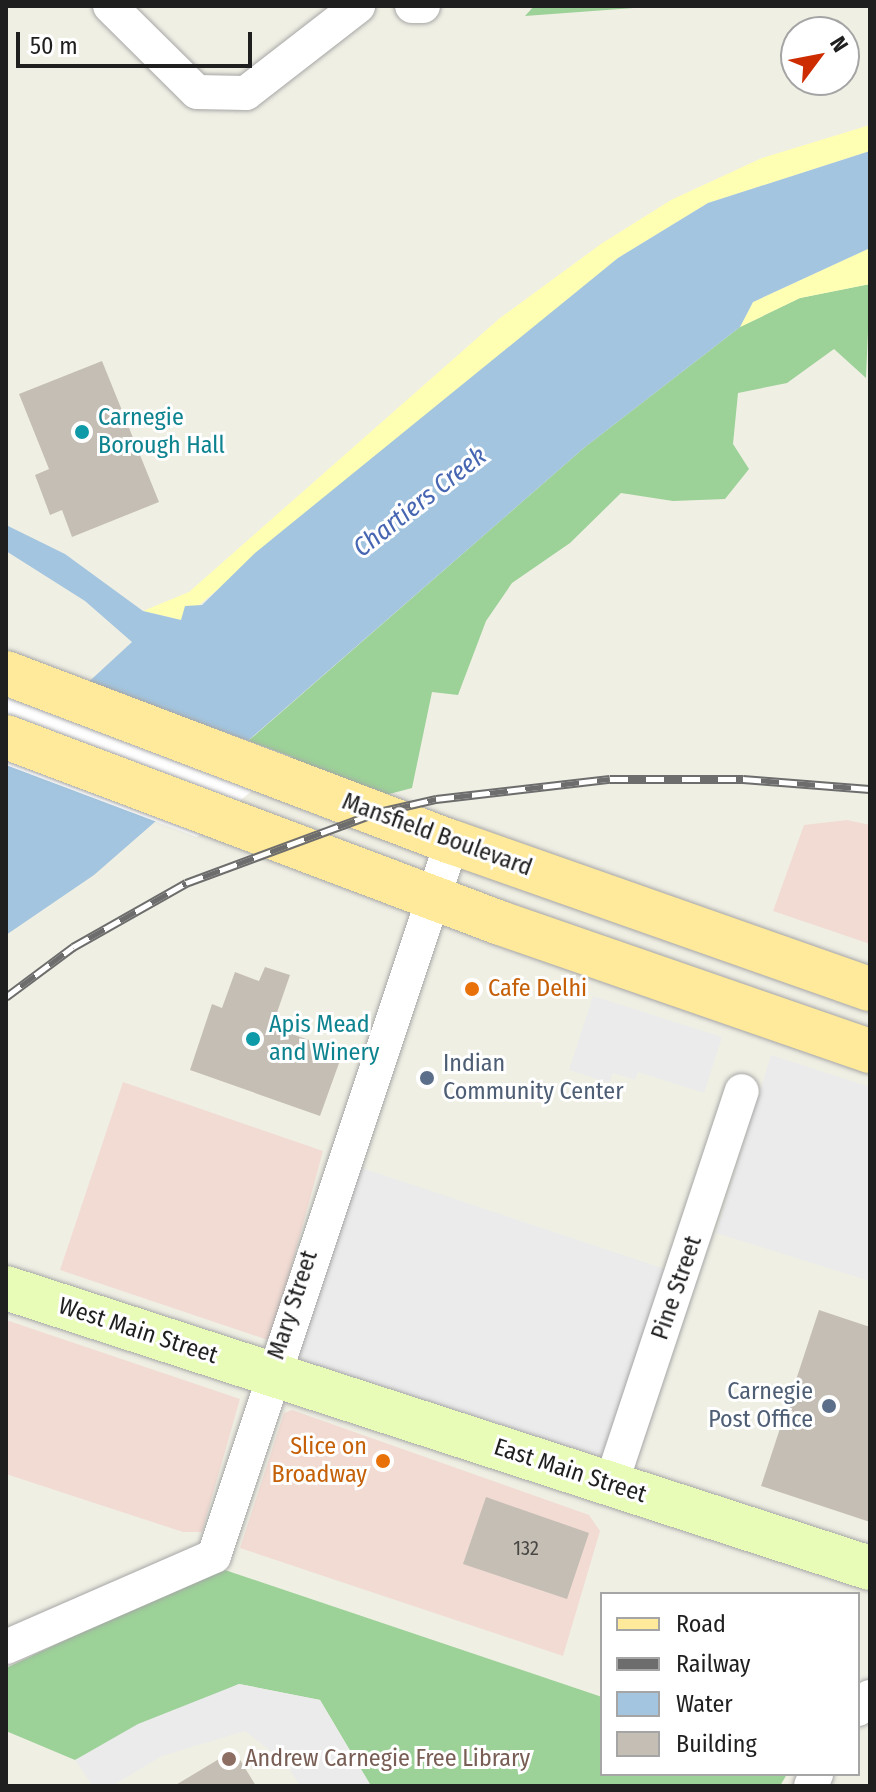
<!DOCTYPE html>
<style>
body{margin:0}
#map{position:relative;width:876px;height:1792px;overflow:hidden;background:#f0efe4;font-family:"Fira Sans Condensed",sans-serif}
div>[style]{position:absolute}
.commercial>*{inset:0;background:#f1dbd3}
.forest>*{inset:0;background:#9cd198}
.sand>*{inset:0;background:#feffb3}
.parking>*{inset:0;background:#ebebeb}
.water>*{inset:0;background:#a3c5df}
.pier>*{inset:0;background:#fff}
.building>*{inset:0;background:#c5beb4}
.roads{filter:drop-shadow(0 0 2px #a6a6a6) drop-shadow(0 0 2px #a6a6a6)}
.street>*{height:34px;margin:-17px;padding:0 17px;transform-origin:17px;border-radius:17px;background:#fff}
.secondary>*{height:44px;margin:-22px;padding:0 22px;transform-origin:22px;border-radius:22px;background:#e9fcb7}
.primary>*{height:44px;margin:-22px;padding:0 22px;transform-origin:22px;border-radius:22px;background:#ffe99b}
.rail>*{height:9px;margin-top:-4.5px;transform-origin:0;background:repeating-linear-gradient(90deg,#fff 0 18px,#6d6d6d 0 36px);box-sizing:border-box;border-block:2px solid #6d6d6d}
.dots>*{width:22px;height:22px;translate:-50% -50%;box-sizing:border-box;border:4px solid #fff;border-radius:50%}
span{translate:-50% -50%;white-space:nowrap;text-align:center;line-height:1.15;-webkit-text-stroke:6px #fff;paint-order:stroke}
.number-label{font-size:20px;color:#484744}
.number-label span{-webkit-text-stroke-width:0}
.culture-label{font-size:24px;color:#0d838f}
.left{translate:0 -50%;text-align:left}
.street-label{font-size:24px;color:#1f1f1f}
.food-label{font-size:24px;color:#c56008}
.right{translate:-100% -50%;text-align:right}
.service-label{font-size:24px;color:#4e5e75}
.education-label{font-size:24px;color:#785e54}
.water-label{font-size:26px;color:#4766b2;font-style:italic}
.frame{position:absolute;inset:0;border:8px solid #1f1f1f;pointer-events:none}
.legend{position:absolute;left:600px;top:1592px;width:260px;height:184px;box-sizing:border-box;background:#fff;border:2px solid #a5a5a5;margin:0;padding:10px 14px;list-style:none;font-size:24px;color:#1f1f1f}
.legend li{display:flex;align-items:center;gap:16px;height:40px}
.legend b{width:40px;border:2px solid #a5a5a5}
.north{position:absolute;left:780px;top:16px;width:80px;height:80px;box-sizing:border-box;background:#fff;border:2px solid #a5a5a5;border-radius:50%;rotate:58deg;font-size:22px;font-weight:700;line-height:32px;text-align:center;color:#1f1f1f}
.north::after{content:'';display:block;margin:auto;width:28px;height:36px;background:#cd2c00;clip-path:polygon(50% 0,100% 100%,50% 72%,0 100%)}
.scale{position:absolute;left:16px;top:32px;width:236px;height:36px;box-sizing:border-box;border:4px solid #1f1f1f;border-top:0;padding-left:10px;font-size:24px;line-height:28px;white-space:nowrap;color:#1f1f1f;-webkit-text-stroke:6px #fff;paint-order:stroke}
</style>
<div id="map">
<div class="commercial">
<div style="clip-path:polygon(847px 820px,870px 825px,870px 944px,773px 911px,804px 825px)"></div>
<div style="clip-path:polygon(123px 1082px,323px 1151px,271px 1341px,60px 1270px)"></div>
<div style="clip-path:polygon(6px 1320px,240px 1399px,202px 1532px,183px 1532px,6px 1474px)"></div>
<div style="clip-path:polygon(292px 1410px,589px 1515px,600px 1531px,563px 1656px,240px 1548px,284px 1413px)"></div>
</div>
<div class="forest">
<div style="clip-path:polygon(534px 6px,661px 6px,525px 16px)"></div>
<div style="clip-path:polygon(870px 284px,866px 378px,834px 349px,787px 383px,738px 393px,733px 444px,749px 469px,725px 499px,673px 501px,621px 493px,570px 543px,512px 583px,486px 621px,458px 695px,432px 692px,412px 788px,378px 797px,322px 783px,292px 758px,247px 742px,585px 447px,740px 327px,800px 298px)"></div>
<div style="clip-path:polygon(219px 1568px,602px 1697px,602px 1774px,787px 1774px,780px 1786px,371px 1786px,320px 1700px,239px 1684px,75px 1760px,6px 1731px,6px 1668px)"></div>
</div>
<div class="sand">
<div style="clip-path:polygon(870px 125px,870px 151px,708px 203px,618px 258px,181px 620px,143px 611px,189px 592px,500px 318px,601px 244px,671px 200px,762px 158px)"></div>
<div style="clip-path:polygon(870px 248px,870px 284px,800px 298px,740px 327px,753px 302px)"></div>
</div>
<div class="parking">
<div style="clip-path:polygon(593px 996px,722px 1037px,704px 1093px,638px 1072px,635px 1080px,613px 1073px,609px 1083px,569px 1070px)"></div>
<div style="clip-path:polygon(771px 1055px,870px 1087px,870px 1281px,716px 1233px)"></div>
<div style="clip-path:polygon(353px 1165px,668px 1270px,604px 1466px,289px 1361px)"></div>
<div style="clip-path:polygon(239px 1684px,320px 1700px,371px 1786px,300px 1786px,285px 1762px,245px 1731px,162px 1756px,112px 1786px,93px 1786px,75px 1760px,138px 1724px)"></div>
</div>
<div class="water">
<div style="clip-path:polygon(870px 151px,870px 248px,753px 302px,740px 327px,585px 447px,94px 875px,6px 935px,6px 758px,132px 642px,85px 601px,6px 551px,6px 525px,65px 554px,143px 611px,181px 620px,185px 606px,202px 605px,255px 553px,618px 258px,708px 203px)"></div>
</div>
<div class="pier">
<div style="clip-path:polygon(30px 661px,292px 757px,197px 837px,6px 765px,6px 682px)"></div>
</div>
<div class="building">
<div style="clip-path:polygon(102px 361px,159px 502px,72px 537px,62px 510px,50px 515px,35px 475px,49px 469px,19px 394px)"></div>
<div style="clip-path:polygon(265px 967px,290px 975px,272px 1027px,343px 1052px,320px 1116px,190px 1070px,212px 1004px,222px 1008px,235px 972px,259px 981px)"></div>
<div style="clip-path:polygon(819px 1310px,870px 1327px,870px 1522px,761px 1486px)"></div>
<div style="clip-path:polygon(486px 1497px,589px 1533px,567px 1599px,463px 1564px)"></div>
<div style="clip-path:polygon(234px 1750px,256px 1786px,174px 1786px)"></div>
</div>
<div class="roads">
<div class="street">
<div style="left:110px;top:6px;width:122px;rotate:44.7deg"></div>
<div style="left:197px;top:92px;width:49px;rotate:1.2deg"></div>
<div style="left:246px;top:93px;width:142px;rotate:-37.8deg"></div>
<div style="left:412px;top:6px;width:11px"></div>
<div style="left:611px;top:1484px;width:414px;rotate:-71.6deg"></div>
<div style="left:6px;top:1647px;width:227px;rotate:-23.6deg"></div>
<div style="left:214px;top:1556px;width:753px;rotate:-71.57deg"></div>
<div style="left:858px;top:1709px;width:17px;rotate:-45deg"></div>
<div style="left:811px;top:1786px;width:13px;rotate:-67deg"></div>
</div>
<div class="secondary">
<div style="left:6px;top:1288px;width:908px;rotate:17.96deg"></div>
</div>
<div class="primary">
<div style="left:6px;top:673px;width:477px;rotate:20.8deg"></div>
<div style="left:452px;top:842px;width:443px;rotate:19.4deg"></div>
<div style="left:6px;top:737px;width:528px;rotate:20.63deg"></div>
<div style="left:500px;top:923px;width:392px;rotate:19.1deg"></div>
</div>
</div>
<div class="rail">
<div style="left:6px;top:997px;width:84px;rotate:-36.7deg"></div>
<div style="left:73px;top:947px;width:130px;rotate:-29.5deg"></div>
<div style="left:186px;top:883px;width:202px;rotate:-20.3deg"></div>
<div style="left:375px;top:813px;width:63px;rotate:-12.9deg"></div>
<div style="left:436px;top:799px;width:175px;rotate:-6.6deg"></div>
<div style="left:610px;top:779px;width:133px"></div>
<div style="left:743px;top:779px;width:127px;rotate:4.5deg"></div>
</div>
<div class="dots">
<div style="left:82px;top:432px;background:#0f9aa8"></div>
<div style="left:472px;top:989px;background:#e8710a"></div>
<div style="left:253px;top:1039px;background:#0f9aa8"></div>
<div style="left:427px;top:1078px;background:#5c6f8a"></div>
<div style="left:829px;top:1406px;background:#5c6f8a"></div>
<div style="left:383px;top:1461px;background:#e8710a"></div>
<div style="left:229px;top:1759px;background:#8d6e63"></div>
</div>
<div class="number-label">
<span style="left:526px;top:1548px">132</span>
</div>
<div class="culture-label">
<span class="left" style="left:98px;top:432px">Carnegie<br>Borough Hall</span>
<span class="left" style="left:269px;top:1039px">Apis Mead<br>and Winery</span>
</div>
<div class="street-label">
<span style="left:437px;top:835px;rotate:20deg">Mansfield Boulevard</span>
<span style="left:677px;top:1288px;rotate:-71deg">Pine Street</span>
<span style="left:293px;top:1305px;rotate:-72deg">Mary Street</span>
<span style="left:138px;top:1331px;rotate:18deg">West Main Street</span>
<span style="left:570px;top:1471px;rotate:18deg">East Main Street</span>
</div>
<div class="food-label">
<span class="left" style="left:488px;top:989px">Cafe Delhi</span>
<span class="right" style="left:367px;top:1461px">Slice on<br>Broadway</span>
</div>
<div class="service-label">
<span class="left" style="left:443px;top:1078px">Indian<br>Community Center</span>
<span class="right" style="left:813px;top:1406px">Carnegie<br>Post Office</span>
</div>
<div class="education-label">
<span class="left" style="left:245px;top:1759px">Andrew Carnegie Free Library</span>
</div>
<div class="water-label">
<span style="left:420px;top:502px;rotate:-38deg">Chartiers Creek</span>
</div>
<div class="frame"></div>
<ul class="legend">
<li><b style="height:10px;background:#ffe99b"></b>Road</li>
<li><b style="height:10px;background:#6d6d6d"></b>Railway</li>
<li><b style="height:22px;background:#a3c5df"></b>Water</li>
<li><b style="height:22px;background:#c5beb4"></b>Building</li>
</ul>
<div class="north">N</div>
<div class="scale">50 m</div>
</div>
